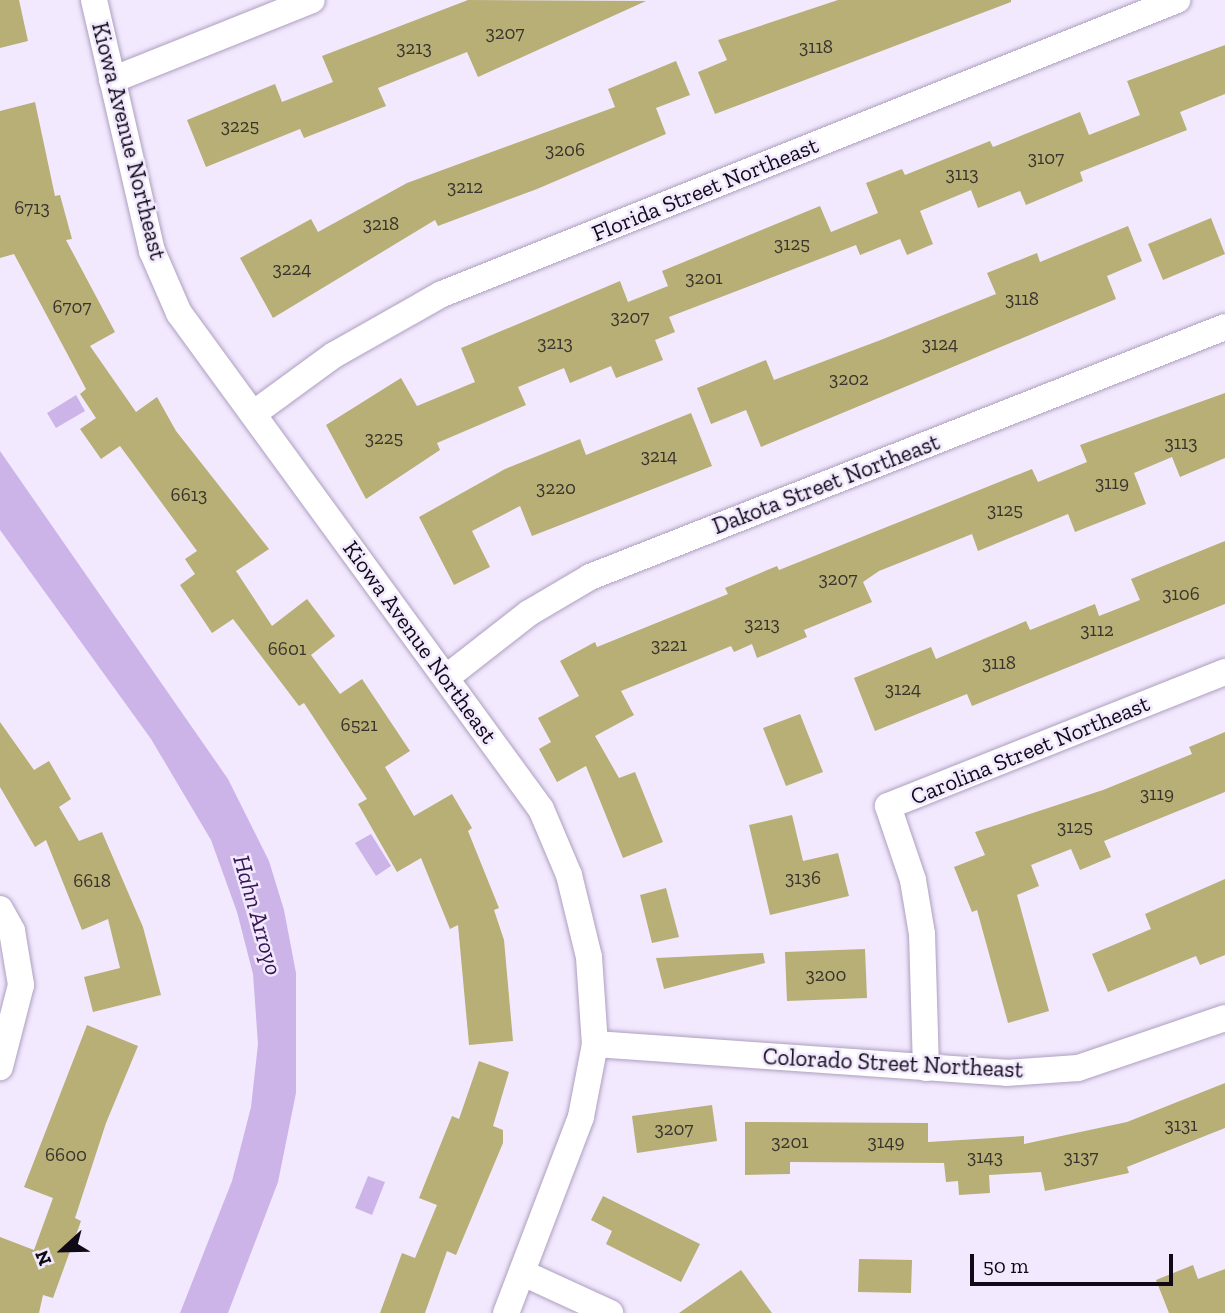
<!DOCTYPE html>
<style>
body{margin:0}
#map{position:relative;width:1225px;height:1313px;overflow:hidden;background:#f2e9fe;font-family:"Zilla Slab",serif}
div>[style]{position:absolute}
.water>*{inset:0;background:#ccb4e8}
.building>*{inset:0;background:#b7af75}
.roads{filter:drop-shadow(0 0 2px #ae9fc0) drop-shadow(0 0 2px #ae9fc0)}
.minor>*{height:26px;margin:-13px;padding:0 13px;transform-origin:13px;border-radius:13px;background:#fff}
span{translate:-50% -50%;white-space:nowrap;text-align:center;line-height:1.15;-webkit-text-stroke:5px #f2e9fe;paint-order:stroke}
.number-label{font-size:19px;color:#3a332e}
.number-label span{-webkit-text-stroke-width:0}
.street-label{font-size:23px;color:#100a16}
.water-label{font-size:24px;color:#371552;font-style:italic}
.north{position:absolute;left:28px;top:1215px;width:70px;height:70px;-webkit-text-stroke:5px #f2e9fe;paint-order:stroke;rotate:248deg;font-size:19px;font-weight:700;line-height:28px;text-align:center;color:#100a16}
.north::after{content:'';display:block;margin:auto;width:24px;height:32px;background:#100a16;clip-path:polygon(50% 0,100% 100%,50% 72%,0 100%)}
.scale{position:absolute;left:970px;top:1254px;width:203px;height:32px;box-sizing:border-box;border:4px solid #100a16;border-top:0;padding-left:9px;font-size:21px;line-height:24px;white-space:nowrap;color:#100a16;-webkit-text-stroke:5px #f2e9fe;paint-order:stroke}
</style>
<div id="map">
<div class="water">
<div style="clip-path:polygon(76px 395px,85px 411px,56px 428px,47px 413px)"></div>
<div style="clip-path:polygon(0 451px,228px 779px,269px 861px,284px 910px,296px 973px,296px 1093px,278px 1182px,228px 1313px,180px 1313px,232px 1181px,251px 1107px,258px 1044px,253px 974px,237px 912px,211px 840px,151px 739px,0 530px)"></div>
<div style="clip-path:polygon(371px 834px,391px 866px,376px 876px,355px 843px)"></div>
<div style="clip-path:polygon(368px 1176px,385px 1182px,372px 1215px,355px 1208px)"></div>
</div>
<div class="building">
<div style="clip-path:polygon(0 0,19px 0,28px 41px,0 48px)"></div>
<div style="clip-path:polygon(468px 0,646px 1px,478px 77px,467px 52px,378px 88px,386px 106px,304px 138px,300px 129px,206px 167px,187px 120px,275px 84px,282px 102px,333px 82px,322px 56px)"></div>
<div style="clip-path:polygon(838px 0,1011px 0,1011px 2px,715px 114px,698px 72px,727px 60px,718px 40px)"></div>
<div style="clip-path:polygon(1225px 45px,1225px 94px,1180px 112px,1187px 130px,1080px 172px,1083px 181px,1026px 205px,1020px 191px,978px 208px,971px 190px,920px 211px,933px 244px,907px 255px,900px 239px,860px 255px,856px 245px,669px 317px,675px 332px,655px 340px,663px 360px,616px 378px,611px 366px,570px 383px,564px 368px,518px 387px,526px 405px,437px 443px,440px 450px,366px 499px,326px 425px,401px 378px,417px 406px,475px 382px,461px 348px,620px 281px,628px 302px,668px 286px,662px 271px,820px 206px,831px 232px,878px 213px,866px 183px,902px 169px,905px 175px,990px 141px,993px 147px,1080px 112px,1089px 135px,1140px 115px,1127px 81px)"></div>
<div style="clip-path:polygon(676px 61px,690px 95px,656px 108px,666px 134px,537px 189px,438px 226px,435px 220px,273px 318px,240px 258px,311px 219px,318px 232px,407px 183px,615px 107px,608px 89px)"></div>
<div style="clip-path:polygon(35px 102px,55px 196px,60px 195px,72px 239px,66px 240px,115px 332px,90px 346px,136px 412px,157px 397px,176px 431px,269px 549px,236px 571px,272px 626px,307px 599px,335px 636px,311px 655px,340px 694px,362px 679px,410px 751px,385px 767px,414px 816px,452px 794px,472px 828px,468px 831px,499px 908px,494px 910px,504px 940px,513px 1041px,469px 1045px,458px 925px,450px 929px,421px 858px,397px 872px,358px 804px,367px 799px,304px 703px,299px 706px,233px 619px,212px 633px,180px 585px,195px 574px,185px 559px,197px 551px,120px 446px,101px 459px,80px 429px,96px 418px,80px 394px,86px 389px,14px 254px,0 258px,0 111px)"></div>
<div style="clip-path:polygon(1211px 218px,1225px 254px,1163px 280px,1148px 244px)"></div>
<div style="clip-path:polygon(1128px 226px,1142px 261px,1107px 276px,1116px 299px,761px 447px,746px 410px,711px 424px,697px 388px,766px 360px,774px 380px,878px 341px,996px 294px,987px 273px,1037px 253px,1040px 262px)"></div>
<div style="clip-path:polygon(1225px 393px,1225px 458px,1180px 477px,1172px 457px,1134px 473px,1146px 504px,1075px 532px,1068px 514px,978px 551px,972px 534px,879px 571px,863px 582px,872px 602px,804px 630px,807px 637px,757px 658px,752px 644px,734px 652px,731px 646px,621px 691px,634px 715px,595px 736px,619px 778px,635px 772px,663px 842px,623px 858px,586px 766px,557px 782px,539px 749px,551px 742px,538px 718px,579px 696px,560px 661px,595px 642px,597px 647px,728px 594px,725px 588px,777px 566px,779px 570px,1032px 469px,1038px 482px,1087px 462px,1080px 445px)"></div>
<div style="clip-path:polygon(691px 413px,712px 466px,532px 536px,520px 506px,472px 531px,490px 567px,454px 585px,419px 517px,505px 469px,580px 439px,586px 455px)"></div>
<div style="clip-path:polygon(1225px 541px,1225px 604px,972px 706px,967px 694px,875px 731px,854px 678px,931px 647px,936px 659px,1026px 621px,1030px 630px,1095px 604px,1099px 616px,1140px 600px,1131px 579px)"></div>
<div style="clip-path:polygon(800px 714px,823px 772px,786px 786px,763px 728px)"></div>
<div style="clip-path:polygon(0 722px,34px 770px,49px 761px,71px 799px,59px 807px,79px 841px,102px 832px,143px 927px,161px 995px,93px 1012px,84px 977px,120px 968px,108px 919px,82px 930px,46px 840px,35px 847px,0 787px)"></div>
<div style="clip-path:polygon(1225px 732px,1225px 792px,1104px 841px,1111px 857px,1080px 870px,1071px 849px,1031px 865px,1039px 886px,1017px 895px,1049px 1011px,1008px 1023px,977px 910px,972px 912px,954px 867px,985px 855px,975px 832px,1103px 790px,1192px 754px,1189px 747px)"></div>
<div style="clip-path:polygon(792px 815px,803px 861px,838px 853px,849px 896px,770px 915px,749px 825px)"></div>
<div style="clip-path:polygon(1225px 879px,1225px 955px,1200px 965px,1196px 956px,1108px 992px,1092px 954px,1151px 929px,1145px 914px)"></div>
<div style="clip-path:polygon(666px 888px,679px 937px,652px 943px,640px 895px)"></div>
<div style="clip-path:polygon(865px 949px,867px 998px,787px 1001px,785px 952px)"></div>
<div style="clip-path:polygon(763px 953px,765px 963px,664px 989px,656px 958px)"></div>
<div style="clip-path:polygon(87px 1025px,138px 1046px,106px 1123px,75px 1218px,81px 1221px,53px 1298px,43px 1295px,39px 1313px,0 1313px,0 1237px,34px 1250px,53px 1198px,24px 1187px)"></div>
<div style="clip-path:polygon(479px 1061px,509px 1072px,493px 1126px,503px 1130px,503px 1143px,456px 1255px,447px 1251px,425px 1313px,380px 1313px,402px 1253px,415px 1258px,437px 1205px,419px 1198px,452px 1116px,459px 1119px)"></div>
<div style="clip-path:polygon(1225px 1083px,1225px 1128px,1127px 1167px,1129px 1173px,1045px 1191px,1041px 1172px,989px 1175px,990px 1193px,959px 1195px,958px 1181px,946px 1182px,944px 1163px,790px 1162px,790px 1174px,745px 1175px,745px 1122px,928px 1123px,928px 1142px,1024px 1136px,1024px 1144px,1127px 1122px)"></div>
<div style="clip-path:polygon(712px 1105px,717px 1141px,637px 1153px,632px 1116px)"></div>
<div style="clip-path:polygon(603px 1196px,700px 1244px,681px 1282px,606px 1244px,612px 1231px,591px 1220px)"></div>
<div style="clip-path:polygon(859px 1259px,912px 1260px,911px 1293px,858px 1292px)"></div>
<div style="clip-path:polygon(1193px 1265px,1198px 1279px,1225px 1269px,1225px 1313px,1169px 1313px,1156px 1280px)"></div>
<div style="clip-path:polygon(741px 1270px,772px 1313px,679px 1313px)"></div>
</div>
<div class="roads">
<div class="minor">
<div style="left:94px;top:0;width:258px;rotate:77deg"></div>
<div style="left:152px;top:251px;width:68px;rotate:66.5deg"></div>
<div style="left:179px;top:313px;width:614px;rotate:53.88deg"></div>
<div style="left:541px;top:809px;width:72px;rotate:67deg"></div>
<div style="left:569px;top:875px;width:84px;rotate:76.3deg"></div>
<div style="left:589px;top:957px;width:87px;rotate:86.1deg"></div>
<div style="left:595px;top:1044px;width:74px;rotate:100.9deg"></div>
<div style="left:581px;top:1117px;width:210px;rotate:110.9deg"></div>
<div style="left:112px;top:80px;width:215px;rotate:-21.8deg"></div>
<div style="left:253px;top:414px;width:100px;rotate:-36.1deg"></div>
<div style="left:334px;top:355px;width:124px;rotate:-29.5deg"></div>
<div style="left:442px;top:294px;width:792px;rotate:-21.8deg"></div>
<div style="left:447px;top:677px;width:104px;rotate:-38deg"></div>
<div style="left:529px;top:613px;width:71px;rotate:-30.5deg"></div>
<div style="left:590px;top:577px;width:682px;rotate:-21.49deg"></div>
<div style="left:0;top:909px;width:25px;rotate:61deg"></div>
<div style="left:12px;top:931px;width:55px;rotate:80.5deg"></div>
<div style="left:21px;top:985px;width:85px;rotate:104.4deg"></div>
<div style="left:595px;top:1044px;width:412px;rotate:4deg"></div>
<div style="left:1006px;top:1073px;width:72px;rotate:-4deg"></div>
<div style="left:1078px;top:1068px;width:155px;rotate:-18.8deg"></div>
<div style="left:926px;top:1068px;width:134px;rotate:-91.7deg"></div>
<div style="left:922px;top:934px;width:55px;rotate:-99.5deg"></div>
<div style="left:913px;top:880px;width:78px;rotate:-108.7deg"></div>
<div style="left:888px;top:806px;width:363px;rotate:-21.7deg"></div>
<div style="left:523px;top:1273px;width:96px;rotate:24.7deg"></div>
</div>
</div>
<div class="number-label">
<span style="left:505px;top:33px">3207</span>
<span style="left:816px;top:47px">3118</span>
<span style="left:414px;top:48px">3213</span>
<span style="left:240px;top:126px">3225</span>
<span style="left:565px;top:150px">3206</span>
<span style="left:1046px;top:158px">3107</span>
<span style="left:962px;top:174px">3113</span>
<span style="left:465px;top:187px">3212</span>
<span style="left:32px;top:208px">6713</span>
<span style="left:381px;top:224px">3218</span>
<span style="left:792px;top:244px">3125</span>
<span style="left:292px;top:269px">3224</span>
<span style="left:704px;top:278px">3201</span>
<span style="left:1022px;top:299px">3118</span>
<span style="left:72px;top:307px">6707</span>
<span style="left:630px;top:317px">3207</span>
<span style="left:555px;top:343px">3213</span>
<span style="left:940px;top:344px">3124</span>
<span style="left:849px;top:379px">3202</span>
<span style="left:384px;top:438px">3225</span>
<span style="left:1181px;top:443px">3113</span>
<span style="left:659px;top:456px">3214</span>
<span style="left:1112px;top:483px">3119</span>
<span style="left:556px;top:488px">3220</span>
<span style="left:189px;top:495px">6613</span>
<span style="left:1005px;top:510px">3125</span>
<span style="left:838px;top:579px">3207</span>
<span style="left:1181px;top:594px">3106</span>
<span style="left:762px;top:624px">3213</span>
<span style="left:1097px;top:630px">3112</span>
<span style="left:669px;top:645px">3221</span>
<span style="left:287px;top:649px">6601</span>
<span style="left:999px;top:663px">3118</span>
<span style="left:903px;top:689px">3124</span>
<span style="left:359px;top:725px">6521</span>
<span style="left:1157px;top:794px">3119</span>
<span style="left:1075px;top:827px">3125</span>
<span style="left:803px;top:878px">3136</span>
<span style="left:92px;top:881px">6618</span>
<span style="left:826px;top:975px">3200</span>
<span style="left:1181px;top:1125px">3131</span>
<span style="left:674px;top:1129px">3207</span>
<span style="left:790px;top:1142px">3201</span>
<span style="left:886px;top:1142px">3149</span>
<span style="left:66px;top:1155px">6600</span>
<span style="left:985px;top:1157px">3143</span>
<span style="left:1081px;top:1157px">3137</span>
</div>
<div class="street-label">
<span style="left:129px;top:141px;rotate:76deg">Kiowa Avenue Northeast</span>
<span style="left:705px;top:189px;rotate:-22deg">Florida Street Northeast</span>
<span style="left:826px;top:484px;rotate:-21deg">Dakota Street Northeast</span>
<span style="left:420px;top:642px;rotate:54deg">Kiowa Avenue Northeast</span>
<span style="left:1030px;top:750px;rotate:-22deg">Carolina Street Northeast</span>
<span style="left:893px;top:1063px;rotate:3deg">Colorado Street Northeast</span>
</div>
<div class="water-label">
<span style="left:258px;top:915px;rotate:74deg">Hahn Arroyo</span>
</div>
<div class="north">N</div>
<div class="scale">50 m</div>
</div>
